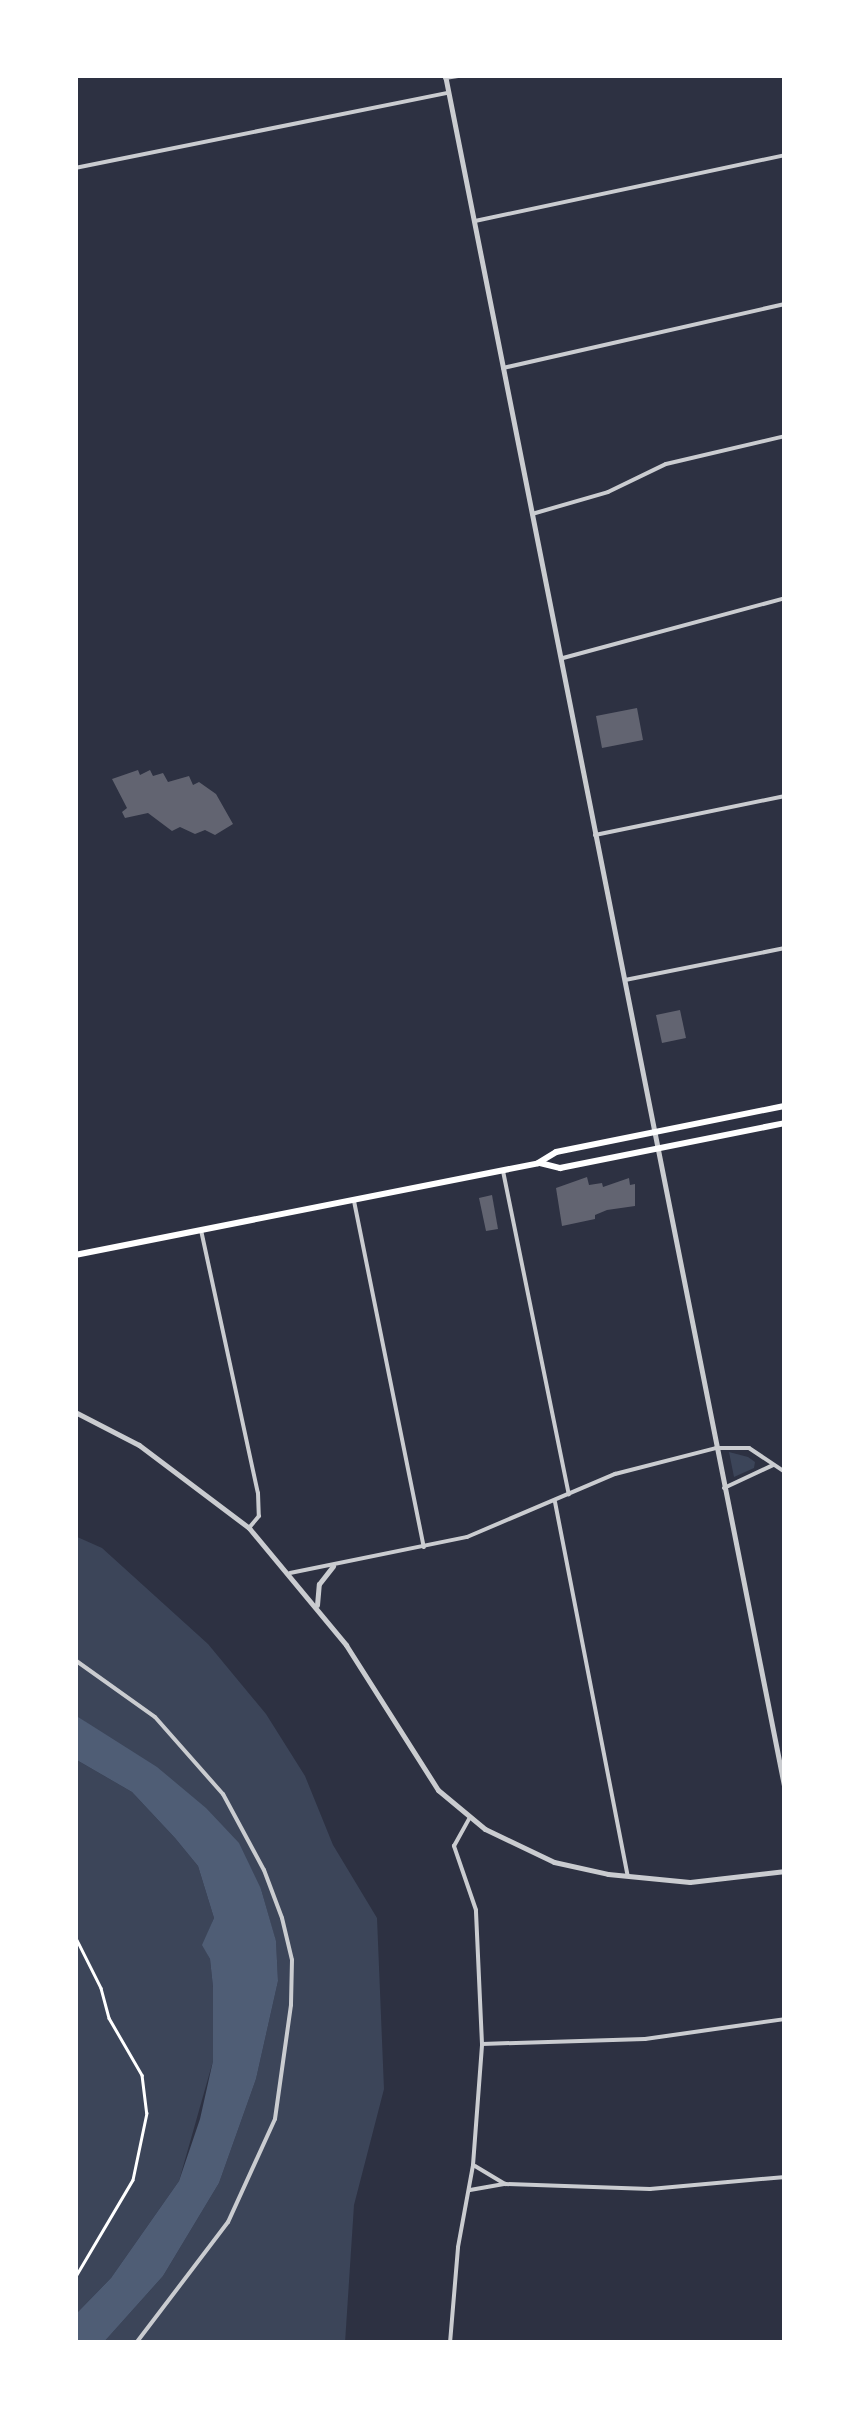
<!DOCTYPE html>
<style>
body{margin:0}
#map{position:relative;width:860px;height:2418px;overflow:hidden;background:#2d3142;font-family:Poppins,sans-serif}
div>[style]{position:absolute}
.green>*{inset:0;background:#3c4559}
.water>*{inset:0;background:#4f5d75}
.building>*{inset:0;background:#626471}
.path>*{height:2.5px;margin:-1.25px;padding:0 1.25px;transform-origin:1.25px;border-radius:1.25px;background:#fff}
.minor>*{height:4px;margin:-2px;padding:0 2px;transform-origin:2px;border-radius:2px;background:#caccd0}
.tertiary>*{height:5px;margin:-2.5px;padding:0 2.5px;transform-origin:2.5px;border-radius:2.5px;background:#caccd0}
.primary>*{height:6px;margin:-3px;padding:0 3px;transform-origin:3px;border-radius:3px;background:#fff}
span{translate:-50% -50%;white-space:nowrap;text-align:center;line-height:1.15;-webkit-text-stroke:10px #fff;paint-order:stroke}
.frame{position:absolute;inset:0;border:78px solid #fff;pointer-events:none}
</style>
<div id="map">
<div class="green">
<div style="clip-path:polygon(729px 1452px,748px 1457px,755px 1462px,754px 1468px,734px 1477px)"></div>
<div style="clip-path:polygon(75px 1536px,102px 1548px,208px 1644px,266px 1714px,305px 1776px,333px 1845px,377px 1918px,384px 2089px,354px 2205px,345px 2343px,103px 2343px,163px 2276px,219px 2183px,256px 2079px,278px 1981px,276px 1942px,261px 1889px,175px 1783px,75px 1715px)"></div>
<div style="clip-path:polygon(75px 1759px,132px 1792px,175px 1838px,198px 1866px,214px 1918px,203px 1945px,210px 1959px,213px 1987px,213px 2061px,179px 2181px,111px 2278px,75px 2315px)"></div>
</div>
<div class="water">
<div style="clip-path:polygon(75px 1715px,157px 1767px,206px 1808px,239px 1843px,261px 1889px,276px 1941px,278px 1981px,256px 2079px,219px 2183px,163px 2276px,103px 2343px,75px 2343px,75px 2315px,111px 2278px,179px 2181px,200px 2119px,213px 2061px,213px 1987px,210px 1959px,202px 1945px,214px 1918px,198px 1866px,175px 1838px,132px 1792px,75px 1759px)"></div>
</div>
<div class="building">
<div style="clip-path:polygon(637px 708px,643px 740px,602px 748px,596px 716px)"></div>
<div style="clip-path:polygon(138px 770px,140px 775px,150px 770px,153px 776px,163px 773px,168px 782px,189px 776px,193px 785px,199px 782px,216px 794px,233px 824px,215px 835px,205px 830px,195px 834px,180px 827px,172px 831px,148px 813px,125px 818px,122px 812px,127px 808px,112px 779px)"></div>
<div style="clip-path:polygon(680px 1010px,686px 1038px,662px 1043px,656px 1015px)"></div>
<div style="clip-path:polygon(587px 1177px,589px 1185px,602px 1183px,603px 1187px,629px 1178px,630px 1185px,635px 1184px,635px 1206px,607px 1210px,595px 1215px,595px 1219px,562px 1226px,556px 1188px)"></div>
<div style="clip-path:polygon(492px 1195px,498px 1229px,486px 1231px,479px 1198px)"></div>
</div>
<div class="path">
<div style="left:75px;top:1936px;width:58px;rotate:63.4deg"></div>
<div style="left:101px;top:1988px;width:31px;rotate:75deg"></div>
<div style="left:109px;top:2018px;width:66px;rotate:59.9deg"></div>
<div style="left:142px;top:2075px;width:38px;rotate:83deg"></div>
<div style="left:147px;top:2113px;width:68px;rotate:101.8deg"></div>
<div style="left:133px;top:2180px;width:114px;rotate:120.6deg"></div>
</div>
<div class="minor">
<div style="left:445px;top:78px;width:18px;rotate:-9deg"></div>
<div style="left:75px;top:168px;width:380px;rotate:-11.4deg"></div>
<div style="left:475px;top:221px;width:317px;rotate:-12deg"></div>
<div style="left:503px;top:368px;width:289px;rotate:-12.8deg"></div>
<div style="left:532px;top:514px;width:79px;rotate:-16.1deg"></div>
<div style="left:608px;top:492px;width:64px;rotate:-25.8deg"></div>
<div style="left:666px;top:464px;width:122px;rotate:-13.2deg"></div>
<div style="left:563px;top:658px;width:230px;rotate:-15.1deg"></div>
<div style="left:595px;top:835px;width:194px;rotate:-11.6deg"></div>
<div style="left:625px;top:980px;width:163px;rotate:-11.3deg"></div>
<div style="left:503px;top:1171px;width:330px;rotate:78.5deg"></div>
<div style="left:354px;top:1201px;width:353px;rotate:78.6deg"></div>
<div style="left:201px;top:1230px;width:269px;rotate:77.8deg"></div>
<div style="left:258px;top:1493px;width:23px;rotate:88deg"></div>
<div style="left:259px;top:1516px;width:16px;rotate:130deg"></div>
<div style="left:724px;top:1488px;width:54px;rotate:-25.1deg"></div>
<div style="left:555px;top:1502px;width:381px;rotate:79deg"></div>
<div style="left:290px;top:1573px;width:181px;rotate:-11.5deg"></div>
<div style="left:467px;top:1537px;width:161px;rotate:-23.1deg"></div>
<div style="left:615px;top:1474px;width:104px;rotate:-14.4deg"></div>
<div style="left:716px;top:1448px;width:33px"></div>
<div style="left:749px;top:1448px;width:43px;rotate:33.7deg"></div>
<div style="left:75px;top:1660px;width:98px;rotate:35.5deg"></div>
<div style="left:155px;top:1717px;width:103px;rotate:48.6deg"></div>
<div style="left:223px;top:1794px;width:86px;rotate:61.7deg"></div>
<div style="left:264px;top:1870px;width:51px;rotate:69.4deg"></div>
<div style="left:282px;top:1918px;width:43px;rotate:76.6deg"></div>
<div style="left:292px;top:1960px;width:45px;rotate:91.3deg"></div>
<div style="left:291px;top:2005px;width:115px;rotate:98deg"></div>
<div style="left:275px;top:2119px;width:113px;rotate:114.5deg"></div>
<div style="left:228px;top:2222px;width:152px;rotate:127.2deg"></div>
<div style="left:482px;top:2044px;width:163px;rotate:-1.8deg"></div>
<div style="left:645px;top:2039px;width:141px;rotate:-8.1deg"></div>
<div style="left:475px;top:2166px;width:35px;rotate:31deg"></div>
<div style="left:470px;top:2190px;width:36px;rotate:-10deg"></div>
<div style="left:505px;top:2184px;width:145px;rotate:2deg"></div>
<div style="left:650px;top:2189px;width:136px;rotate:-5.1deg"></div>
<div style="left:450px;top:2343px;width:96px;rotate:-85.2deg"></div>
<div style="left:458px;top:2247px;width:83px;rotate:-79.6deg"></div>
<div style="left:473px;top:2165px;width:121px;rotate:-85.7deg"></div>
<div style="left:482px;top:2044px;width:134px;rotate:-92.6deg"></div>
<div style="left:476px;top:1910px;width:68px;rotate:-109deg"></div>
<div style="left:454px;top:1846px;width:31px;rotate:-61deg"></div>
<div style="left:782px;top:2343px;width:3px;rotate:-18deg"></div>
</div>
<div class="tertiary">
<div style="left:445px;top:75px;width:1749px;rotate:78.79deg"></div>
<div style="left:75px;top:1412px;width:72px;rotate:27.3deg"></div>
<div style="left:139px;top:1445px;width:138px;rotate:37deg"></div>
<div style="left:249px;top:1528px;width:152px;rotate:50.3deg"></div>
<div style="left:346px;top:1645px;width:172px;rotate:57.6deg"></div>
<div style="left:438px;top:1790px;width:61px;rotate:39.7deg"></div>
<div style="left:485px;top:1829px;width:76px;rotate:25.6deg"></div>
<div style="left:554px;top:1862px;width:55px;rotate:12.5deg"></div>
<div style="left:608px;top:1874px;width:82px;rotate:5.6deg"></div>
<div style="left:690px;top:1882px;width:96px;rotate:-6.6deg"></div>
<div style="left:317px;top:1605px;width:21px;rotate:-85deg"></div>
<div style="left:319px;top:1584px;width:23px;rotate:-52deg"></div>
</div>
<div class="primary">
<div style="left:540px;top:1163px;width:21px;rotate:14deg"></div>
<div style="left:560px;top:1168px;width:229px;rotate:-11.3deg"></div>
<div style="left:75px;top:1255px;width:472px;rotate:-11.2deg"></div>
<div style="left:538px;top:1163px;width:21px;rotate:-31deg"></div>
<div style="left:556px;top:1152px;width:234px;rotate:-11.4deg"></div>
</div>
<div class="frame"></div>
</div>
